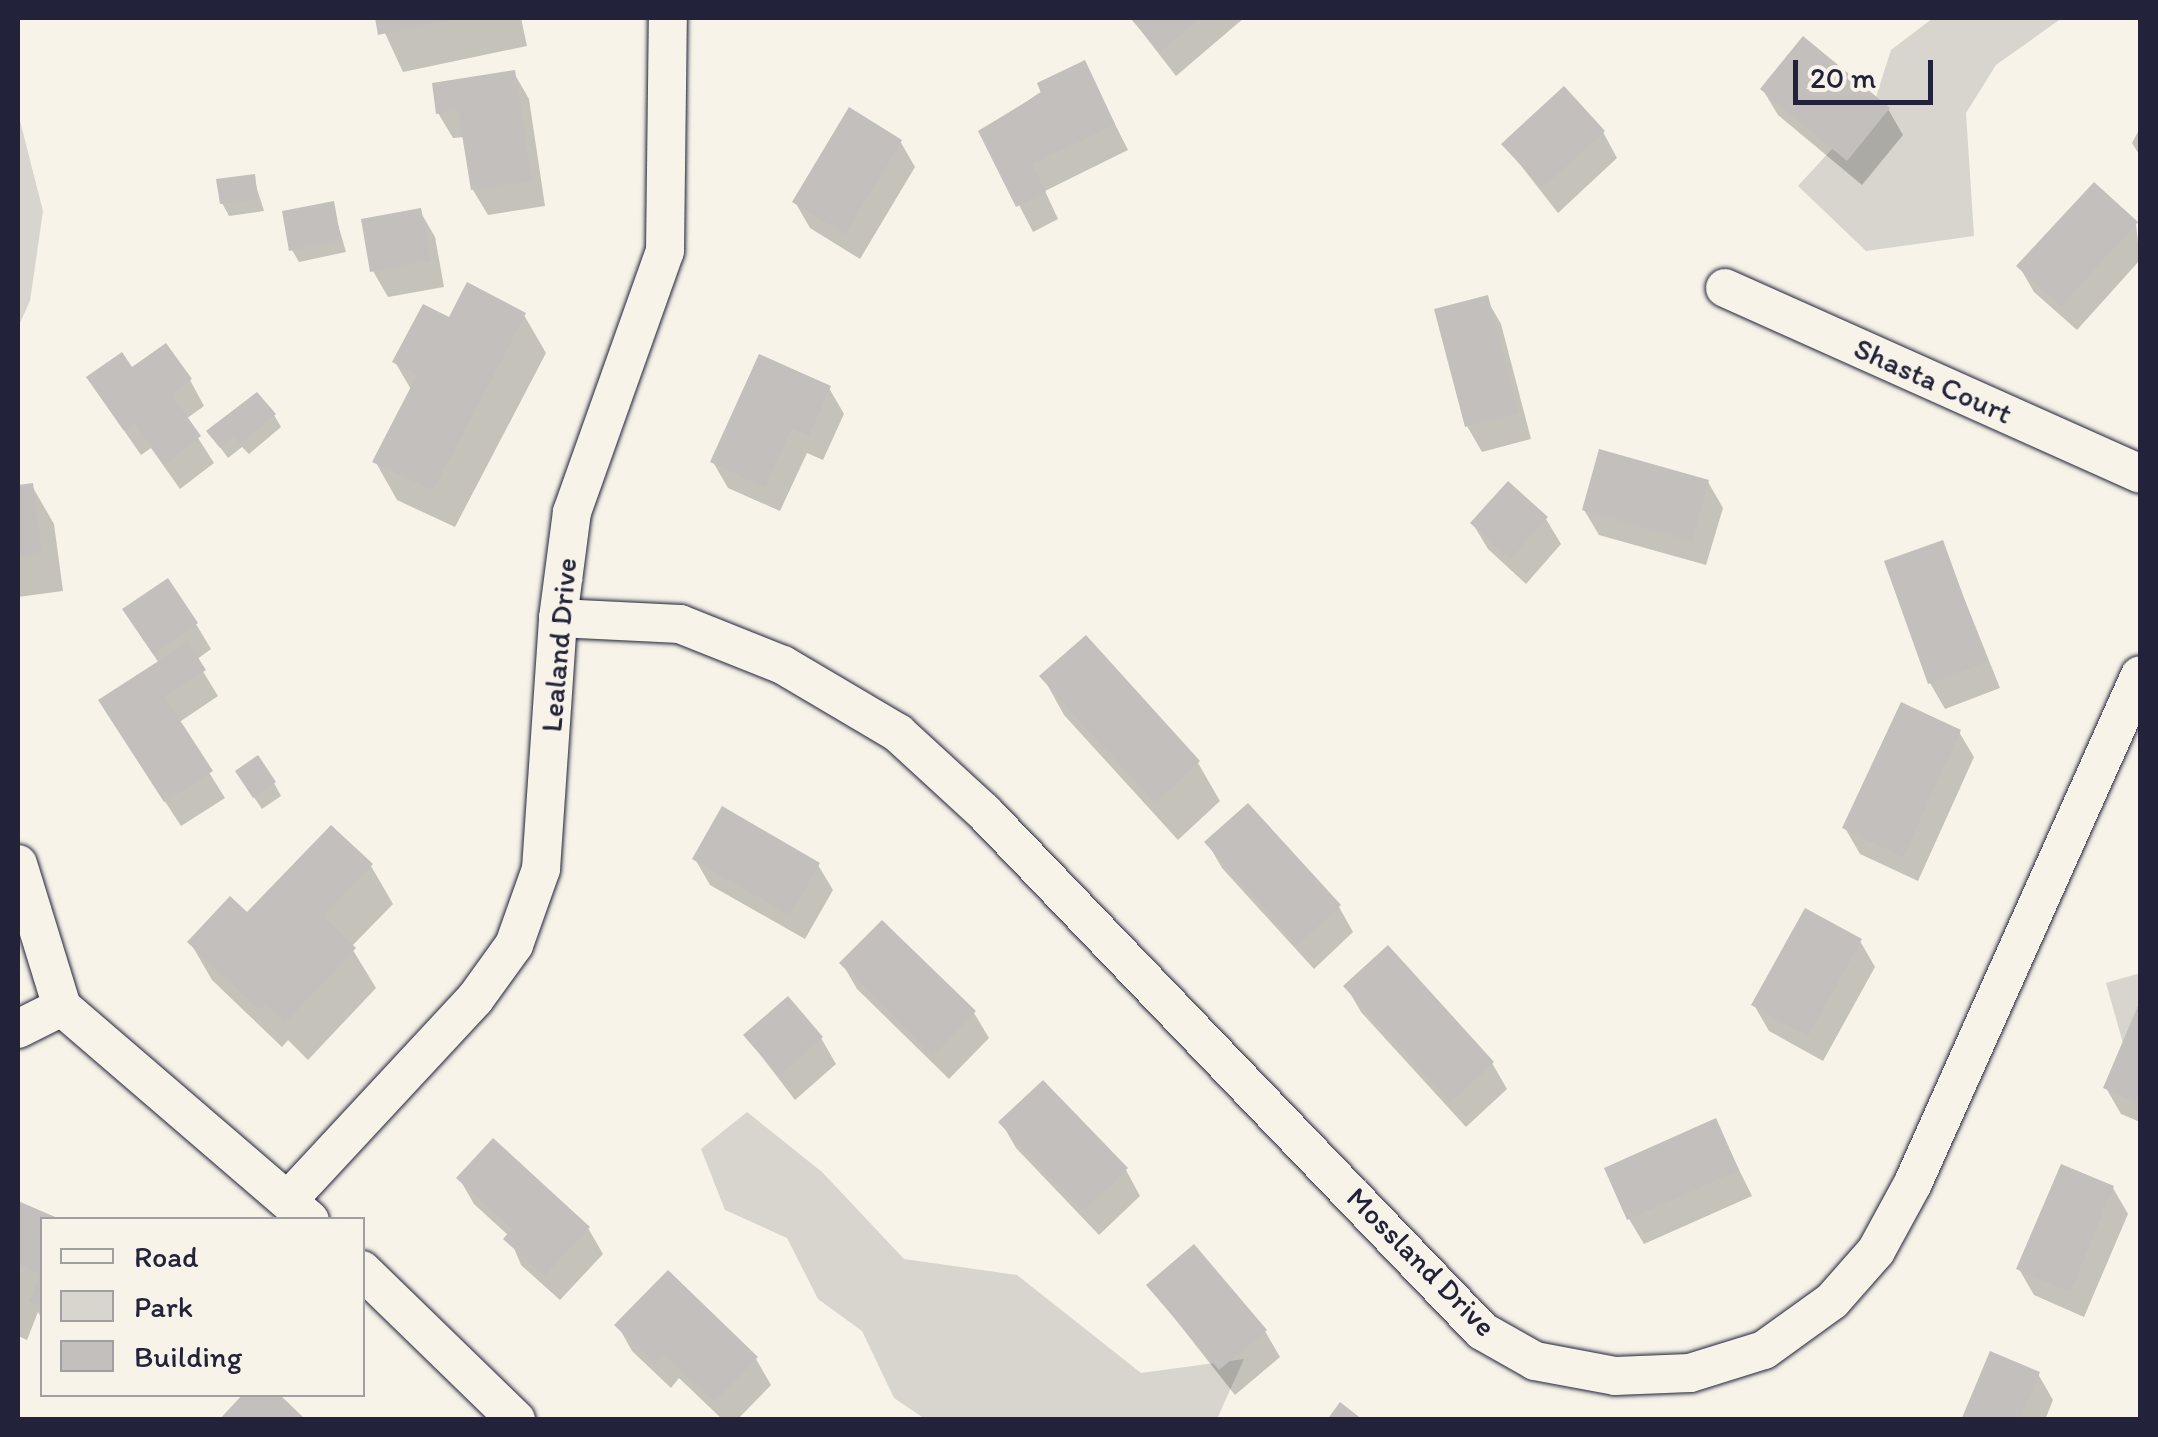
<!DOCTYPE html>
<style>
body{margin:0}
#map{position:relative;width:2158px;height:1437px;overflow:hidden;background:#f7f3e8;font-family:Itim,sans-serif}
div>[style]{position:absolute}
.green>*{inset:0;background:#d8d5cf}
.shadow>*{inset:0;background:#0003}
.building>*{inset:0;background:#c2bfbd}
.roads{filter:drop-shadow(0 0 2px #22223b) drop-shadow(0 0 2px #22223b)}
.street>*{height:38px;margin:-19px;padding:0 19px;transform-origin:19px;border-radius:19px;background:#f7f3e8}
span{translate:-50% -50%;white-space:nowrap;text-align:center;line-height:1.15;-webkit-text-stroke:9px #f7f3e8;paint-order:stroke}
.street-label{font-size:30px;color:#22223b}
.frame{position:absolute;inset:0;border:20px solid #22223b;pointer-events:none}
.legend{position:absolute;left:40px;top:1217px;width:325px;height:180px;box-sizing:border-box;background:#f7f3e8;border:2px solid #a29fa3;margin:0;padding:12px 18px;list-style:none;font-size:30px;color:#22223b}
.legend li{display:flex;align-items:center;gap:20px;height:50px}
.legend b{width:50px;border:2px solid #a29fa3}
.scale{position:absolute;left:1793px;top:60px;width:140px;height:45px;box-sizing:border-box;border:5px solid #22223b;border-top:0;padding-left:12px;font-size:30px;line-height:35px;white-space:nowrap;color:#22223b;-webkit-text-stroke:8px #f7f3e8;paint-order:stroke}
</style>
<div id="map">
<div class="green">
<div style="clip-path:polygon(1933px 18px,2062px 18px,1996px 65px,1966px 113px,1974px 236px,1866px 251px,1798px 186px,1874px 103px,1891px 50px)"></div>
<div style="clip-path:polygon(18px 113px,43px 211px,30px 301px,18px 327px)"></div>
<div style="clip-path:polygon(2140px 973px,2140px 1060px,2124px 1047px,2106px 983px)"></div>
<div style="clip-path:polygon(747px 1112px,822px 1172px,904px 1259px,1017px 1275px,1141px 1373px,1244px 1359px,1217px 1419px,925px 1419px,894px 1398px,862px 1331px,818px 1299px,787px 1238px,725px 1210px,701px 1149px)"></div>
</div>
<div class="shadow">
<div style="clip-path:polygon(378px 18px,521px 18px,527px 46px,403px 72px)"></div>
<div style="clip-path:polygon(1131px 18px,1244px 18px,1176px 76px)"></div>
<div style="clip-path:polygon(1084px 63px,1128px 150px,1045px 191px,1058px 219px,1033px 232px,981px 132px)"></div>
<div style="clip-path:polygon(514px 73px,529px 99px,545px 206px,488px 215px,473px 190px,465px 137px,453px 138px,438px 113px)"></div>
<div style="clip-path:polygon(1763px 90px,1888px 109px,1903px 135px,1862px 185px,1778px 115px)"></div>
<div style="clip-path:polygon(2140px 128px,2140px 156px,2132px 143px)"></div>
<div style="clip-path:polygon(1603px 132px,1617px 158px,1558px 213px,1504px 144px)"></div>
<div style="clip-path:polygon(900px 141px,915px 167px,860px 259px,810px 228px,795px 202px)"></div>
<div style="clip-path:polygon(253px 176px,264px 211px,229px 216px,222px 203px)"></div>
<div style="clip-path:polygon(332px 204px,346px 252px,299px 262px,292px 250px)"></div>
<div style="clip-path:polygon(420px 211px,435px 237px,444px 287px,388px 297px,373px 271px)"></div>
<div style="clip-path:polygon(2136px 224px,2140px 260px,2077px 330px,2034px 292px,2019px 266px)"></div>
<div style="clip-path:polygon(1486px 298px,1501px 324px,1531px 439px,1482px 452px,1467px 426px)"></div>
<div style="clip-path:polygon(524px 315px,546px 353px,455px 527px,397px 500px,375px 461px,412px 391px,395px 362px,450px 321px)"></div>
<div style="clip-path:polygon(132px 371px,190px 380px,204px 406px,186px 419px,214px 463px,180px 489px,151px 448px,141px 455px,105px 403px)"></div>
<div style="clip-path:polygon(829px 388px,844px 414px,823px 460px,807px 453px,780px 511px,728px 488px,713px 462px)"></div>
<div style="clip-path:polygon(274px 415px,281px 427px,249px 454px,242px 447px,228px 458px,209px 432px)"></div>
<div style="clip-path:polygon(1708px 482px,1723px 508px,1706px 565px,1599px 535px,1584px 510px)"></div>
<div style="clip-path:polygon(32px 486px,54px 524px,63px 591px,18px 597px,18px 488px)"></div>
<div style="clip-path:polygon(1546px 519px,1561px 544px,1526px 584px,1488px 549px,1473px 524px)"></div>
<div style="clip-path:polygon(1942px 543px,2000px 688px,1945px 709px,1930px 683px)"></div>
<div style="clip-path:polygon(196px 624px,211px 649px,196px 660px,218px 696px,178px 723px,225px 798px,181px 826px,116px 726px,159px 663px,140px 635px)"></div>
<div style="clip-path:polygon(1085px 638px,1198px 763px,1220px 801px,1178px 840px,1064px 715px,1043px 677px)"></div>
<div style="clip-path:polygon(1959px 732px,1974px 757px,1918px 881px,1860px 854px,1845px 828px)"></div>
<div style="clip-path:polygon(274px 783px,281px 796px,262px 809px,245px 784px)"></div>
<div style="clip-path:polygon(1207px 842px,1339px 907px,1353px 932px,1314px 969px,1222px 868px)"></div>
<div style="clip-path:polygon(695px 859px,818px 865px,833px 890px,805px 939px,710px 885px)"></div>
<div style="clip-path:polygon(371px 866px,393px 904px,351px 947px,376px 988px,308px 1060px,288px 1040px,282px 1047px,212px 980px,190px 942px)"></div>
<div style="clip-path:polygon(1860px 941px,1875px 967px,1823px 1061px,1769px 1031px,1754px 1005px)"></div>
<div style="clip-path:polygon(842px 963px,974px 1013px,989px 1038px,949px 1079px,857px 989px)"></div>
<div style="clip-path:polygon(1346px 986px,1492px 1063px,1507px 1089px,1466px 1127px,1361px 1012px)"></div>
<div style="clip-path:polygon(2140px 1007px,2140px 1122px,2121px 1114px,2106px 1088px)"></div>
<div style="clip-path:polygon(746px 1036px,821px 1038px,836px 1064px,795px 1100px)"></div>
<div style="clip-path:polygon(1715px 1121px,1752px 1196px,1644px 1244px,1629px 1219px)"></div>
<div style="clip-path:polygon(1001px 1122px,1126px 1170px,1140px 1196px,1099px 1235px,1016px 1148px)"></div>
<div style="clip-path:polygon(459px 1178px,588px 1228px,603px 1254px,560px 1300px,521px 1265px,509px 1236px,474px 1204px)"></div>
<div style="clip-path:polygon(2113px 1188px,2128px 1214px,2084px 1317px,2034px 1295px,2019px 1269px)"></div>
<div style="clip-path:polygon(18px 1204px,54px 1220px,42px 1220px,42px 1319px,38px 1312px,27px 1340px,18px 1336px)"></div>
<div style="clip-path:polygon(668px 1274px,756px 1359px,771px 1385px,737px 1420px,723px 1420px,679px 1378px,671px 1388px,632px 1351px,618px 1326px)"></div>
<div style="clip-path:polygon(1149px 1286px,1265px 1331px,1280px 1357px,1235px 1395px)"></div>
<div style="clip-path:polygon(2038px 1374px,2053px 1400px,2045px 1420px,1964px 1420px)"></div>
</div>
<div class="building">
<div style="clip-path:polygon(375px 18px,452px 18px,453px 19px,378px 35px)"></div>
<div style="clip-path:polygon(1130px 18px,1200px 18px,1160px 52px)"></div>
<div style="clip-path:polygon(1803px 36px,1890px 108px,1847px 161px,1760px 89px)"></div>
<div style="clip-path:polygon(1085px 60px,1115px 124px,1032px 164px,1046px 192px,1016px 207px,978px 131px,1041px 93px,1037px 83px)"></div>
<div style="clip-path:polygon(515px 70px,532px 181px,471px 190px,458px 110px,436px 114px,432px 83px)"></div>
<div style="clip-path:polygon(1564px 86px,1605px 131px,1542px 188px,1501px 144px)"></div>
<div style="clip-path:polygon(849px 107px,902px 140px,845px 234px,792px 202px)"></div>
<div style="clip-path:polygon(255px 174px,258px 199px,220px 204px,216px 179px)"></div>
<div style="clip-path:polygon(2094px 182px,2138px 222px,2061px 306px,2016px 266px)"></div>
<div style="clip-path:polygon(334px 201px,341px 240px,289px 251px,282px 211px)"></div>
<div style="clip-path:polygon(421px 208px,431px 261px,370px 272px,361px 219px)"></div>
<div style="clip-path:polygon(467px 282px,526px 313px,433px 490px,372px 462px,417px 375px,392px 362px,423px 304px,449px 317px)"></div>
<div style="clip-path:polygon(1488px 295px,1518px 413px,1465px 427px,1434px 309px)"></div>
<div style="clip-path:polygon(166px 343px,192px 379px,171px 394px,201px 436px,164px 465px,135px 423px,124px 431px,86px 377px,122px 352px,132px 367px)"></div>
<div style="clip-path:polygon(759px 354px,831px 386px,809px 436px,792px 428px,765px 487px,710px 462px)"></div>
<div style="clip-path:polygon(257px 392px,276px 414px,240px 444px,234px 436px,220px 448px,206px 431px)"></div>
<div style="clip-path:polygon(1599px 449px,1709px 480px,1692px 541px,1582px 510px)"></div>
<div style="clip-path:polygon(1508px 481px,1548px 517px,1510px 559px,1470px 523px)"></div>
<div style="clip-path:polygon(33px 483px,42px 553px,18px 557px,18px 485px)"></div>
<div style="clip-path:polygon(1943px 540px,1987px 662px,1928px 684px,1884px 561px)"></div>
<div style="clip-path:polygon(168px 578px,198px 623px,153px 654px,122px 609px)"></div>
<div style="clip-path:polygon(1086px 635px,1200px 761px,1155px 803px,1039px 676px)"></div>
<div style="clip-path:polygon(188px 642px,206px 670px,165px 697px,213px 771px,164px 802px,98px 700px)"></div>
<div style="clip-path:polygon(1901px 702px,1961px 730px,1903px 857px,1842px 828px)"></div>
<div style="clip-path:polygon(258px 755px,276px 782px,253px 798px,235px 771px)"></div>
<div style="clip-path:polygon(1248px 803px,1341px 905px,1298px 945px,1204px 842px)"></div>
<div style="clip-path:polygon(722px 806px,820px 863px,790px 915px,692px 859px)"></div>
<div style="clip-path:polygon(331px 825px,373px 864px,323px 916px,356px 948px,285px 1023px,265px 1004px,259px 1010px,187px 942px,230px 896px,247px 912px)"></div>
<div style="clip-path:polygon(1805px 908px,1862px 939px,1808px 1036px,1751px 1005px)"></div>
<div style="clip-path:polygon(882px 920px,976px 1011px,933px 1055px,839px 963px)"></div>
<div style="clip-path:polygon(1388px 945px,1494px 1062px,1450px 1103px,1343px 986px)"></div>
<div style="clip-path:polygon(788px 996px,823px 1037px,779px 1076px,743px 1035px)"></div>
<div style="clip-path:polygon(2140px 1001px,2140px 1104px,2103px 1088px)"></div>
<div style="clip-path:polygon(1043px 1080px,1128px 1168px,1083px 1211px,998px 1122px)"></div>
<div style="clip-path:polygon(1716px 1118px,1739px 1170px,1627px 1220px,1604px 1168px)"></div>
<div style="clip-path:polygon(493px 1138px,590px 1227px,544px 1276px,503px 1239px,512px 1229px,456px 1178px)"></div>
<div style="clip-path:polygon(2061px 1164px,2114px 1186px,2070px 1292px,2016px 1269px)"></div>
<div style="clip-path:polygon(18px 1201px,60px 1219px,42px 1220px,42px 1306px,29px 1301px,41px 1274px,21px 1265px,18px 1273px)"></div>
<div style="clip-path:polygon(1194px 1244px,1267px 1330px,1219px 1370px,1146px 1285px)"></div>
<div style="clip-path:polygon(668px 1270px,758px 1357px,714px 1402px,663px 1354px,655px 1364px,614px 1325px)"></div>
<div style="clip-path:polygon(1990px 1351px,2040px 1372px,2020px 1420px,1961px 1420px)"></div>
<div style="clip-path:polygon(243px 1394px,279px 1394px,306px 1420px,219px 1420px)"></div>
<div style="clip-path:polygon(1340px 1402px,1363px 1420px,1327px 1420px)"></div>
</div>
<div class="roads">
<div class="street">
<div style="left:1725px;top:288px;width:455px;rotate:24.1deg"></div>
<div style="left:558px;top:618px;width:122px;rotate:2.8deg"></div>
<div style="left:680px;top:624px;width:111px;rotate:21.7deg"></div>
<div style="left:783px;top:665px;width:134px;rotate:30.6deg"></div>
<div style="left:898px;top:733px;width:117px;rotate:42.6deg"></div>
<div style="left:984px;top:812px;width:719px;rotate:46.18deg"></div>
<div style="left:1482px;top:1331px;width:61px;rotate:29.5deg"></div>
<div style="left:1535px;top:1361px;width:81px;rotate:10.6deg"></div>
<div style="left:1615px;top:1376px;width:75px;rotate:-2.3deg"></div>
<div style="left:1690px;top:1373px;width:77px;rotate:-17.3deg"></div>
<div style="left:1764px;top:1350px;width:84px;rotate:-35.8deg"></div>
<div style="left:1832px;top:1301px;width:67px;rotate:-48.7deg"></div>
<div style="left:1876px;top:1251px;width:77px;rotate:-61.4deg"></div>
<div style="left:1913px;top:1183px;width:556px;rotate:-65.92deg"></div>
<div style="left:18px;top:864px;width:150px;rotate:72.9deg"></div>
<div style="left:62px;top:1007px;width:327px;rotate:40.7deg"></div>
<div style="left:18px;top:1029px;width:49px;rotate:-26.6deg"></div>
<div style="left:289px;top:1199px;width:273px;rotate:-47.1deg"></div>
<div style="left:475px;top:999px;width:67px;rotate:-54.2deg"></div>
<div style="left:514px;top:945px;width:81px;rotate:-70.4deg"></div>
<div style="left:541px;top:869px;width:252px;rotate:-86.1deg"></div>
<div style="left:558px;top:618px;width:107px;rotate:-82.5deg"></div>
<div style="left:572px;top:512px;width:277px;rotate:-70.4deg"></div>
<div style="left:665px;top:251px;width:233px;rotate:-89.3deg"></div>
<div style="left:362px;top:1270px;width:215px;rotate:44.2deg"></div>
</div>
</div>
<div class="street-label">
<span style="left:1933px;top:381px;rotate:24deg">Shasta Court</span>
<span style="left:559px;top:645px;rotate:-85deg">Lealand Drive</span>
<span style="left:1421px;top:1262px;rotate:45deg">Mossland Drive</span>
</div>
<div class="frame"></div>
<ul class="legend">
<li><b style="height:12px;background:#f7f3e8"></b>Road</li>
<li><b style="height:28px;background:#d8d5cf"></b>Park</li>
<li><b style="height:28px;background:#c2bfbd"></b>Building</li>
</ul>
<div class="scale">20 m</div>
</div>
